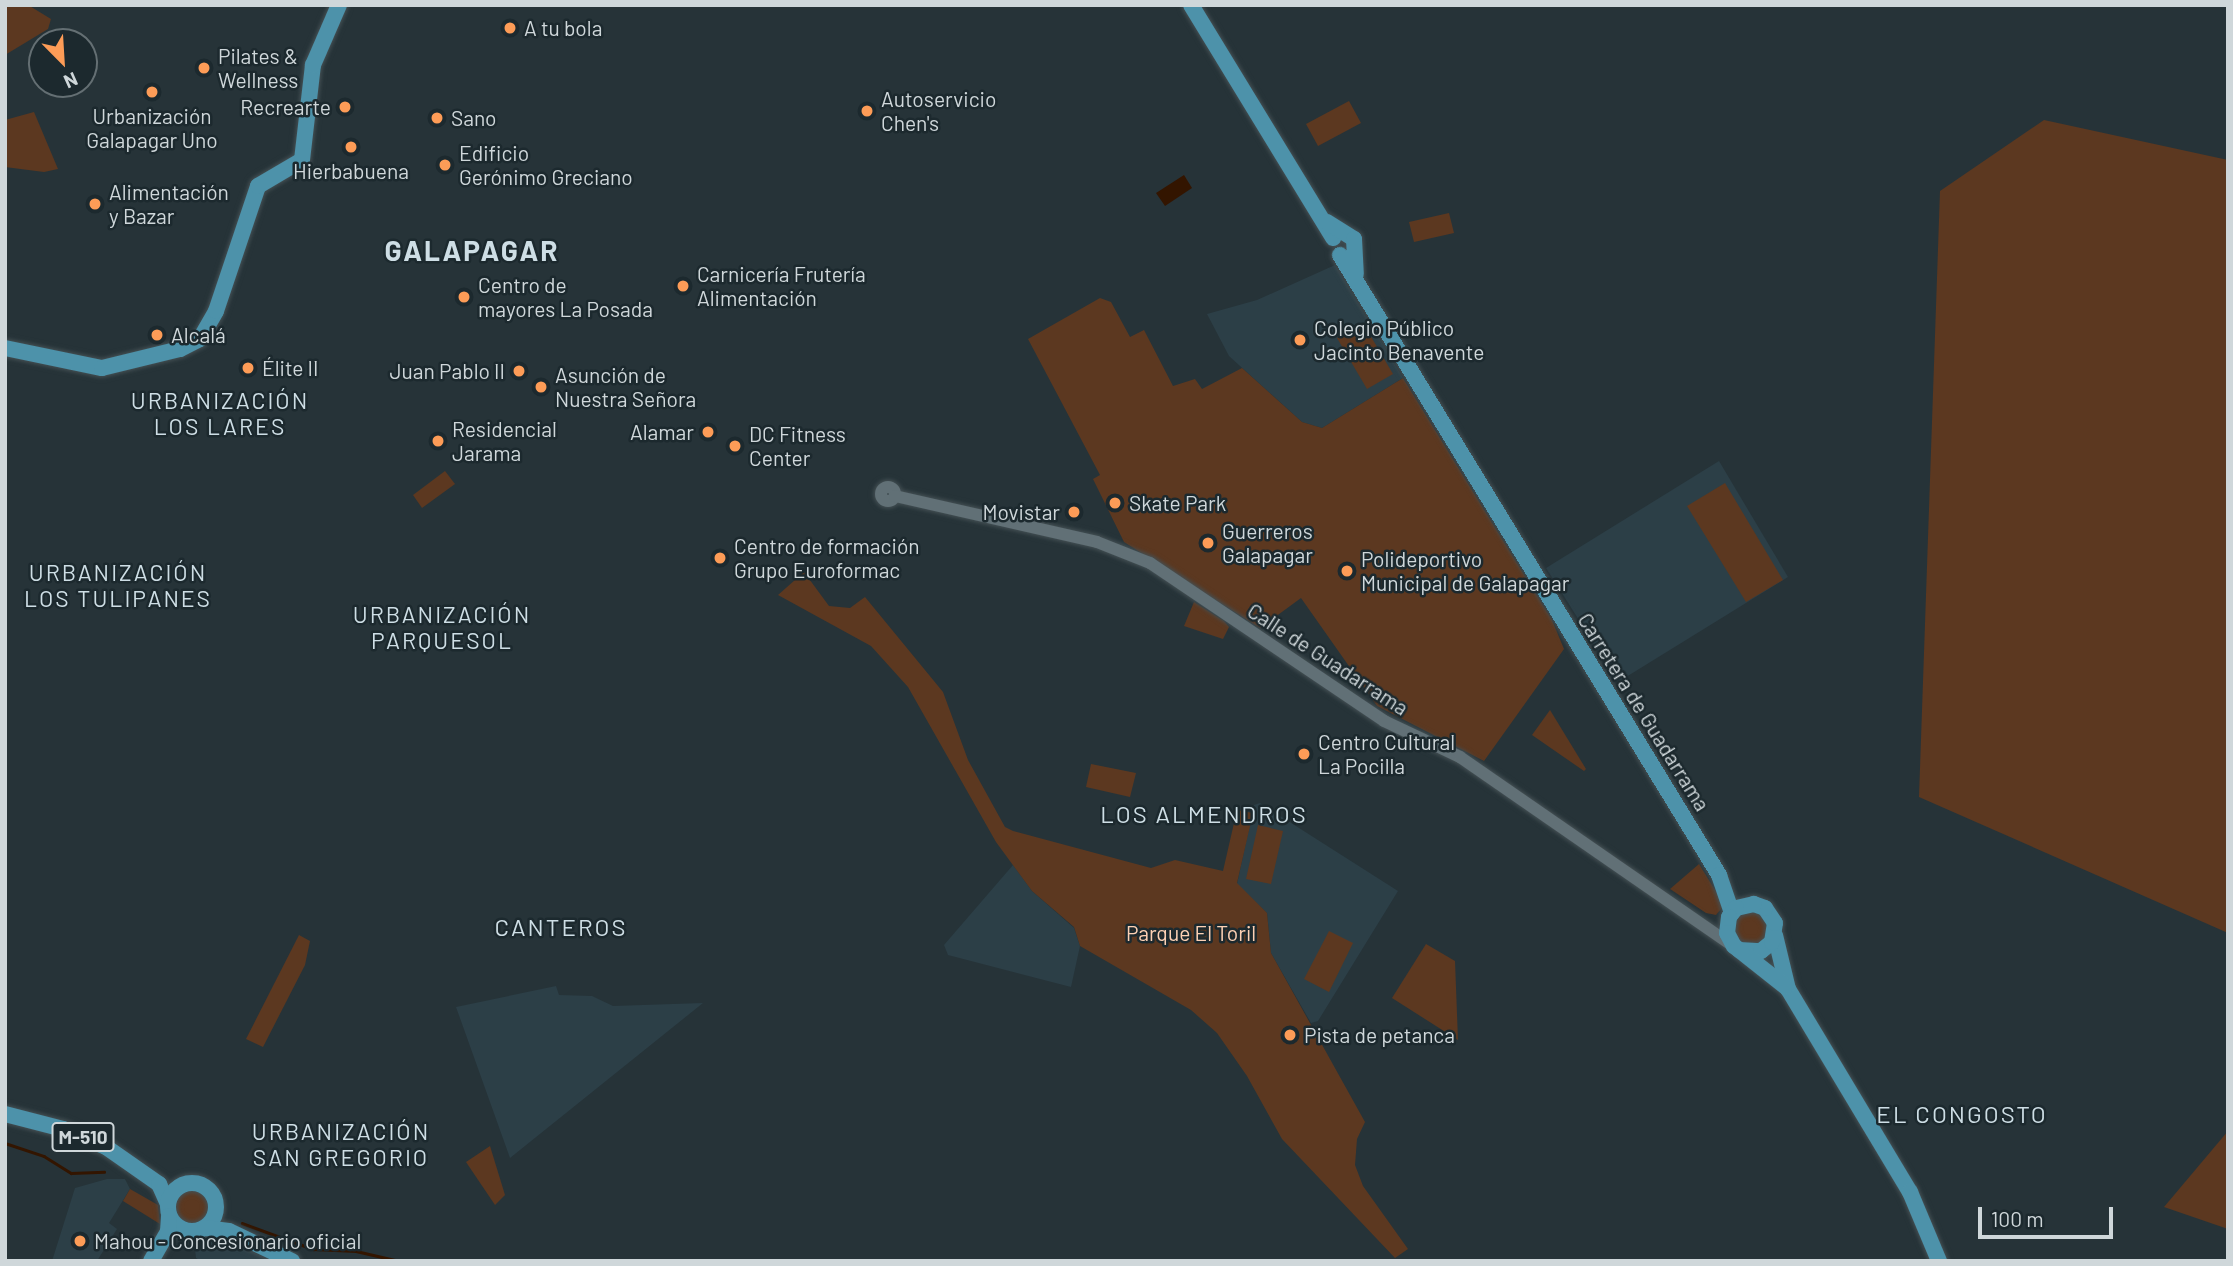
<!DOCTYPE html>
<meta charset="utf-8">
<style>
body{margin:0}
#map{position:relative;width:2233px;height:1266px;overflow:hidden;background:#263338;font-family:Barlow,sans-serif}
div>[style]{position:absolute}
.built>*{inset:0;background:#2c3f47}
.green>*{inset:0;background:#5c3820}
.round{border-radius:50%}
.water>*{inset:0;background:#331500}
.stream>*{height:2.5px;margin:-1.25px;padding:0 1.25px;transform-origin:1.25px;border-radius:1.25px;background:#331500}
.roads{filter:drop-shadow(0 0 2px #445054) drop-shadow(0 0 2px #445054)}
.minor>*{height:12px;margin:-6px;padding:0 6px;transform-origin:6px;border-radius:6px;background:#617076}
.minor>.ring{margin:-6px;padding:0;box-sizing:content-box;background:none;border:12px solid #617076;border-radius:50%}
.major>*{height:16px;margin:-8px;padding:0 8px;transform-origin:8px;border-radius:8px;background:#4d92aa}
.major>.ring{margin:-8px;padding:0;box-sizing:content-box;background:none;border:16px solid #4d92aa;border-radius:50%}
.dots>*{width:19px;height:19px;translate:-50% -50%;box-sizing:border-box;border:4px solid #1c292e;border-radius:50%}
span{translate:-50% -50%;white-space:nowrap;text-align:center;line-height:1.15;-webkit-text-stroke:5px #1c292e;paint-order:stroke}
.shield-label span{padding:2px 5px;background:#1c292e;border:2px solid;border-radius:5px;-webkit-text-stroke-width:0}
.shield-label{font-size:19px;color:#cfd7da;font-weight:700}
.poi-label{font-size:21px;color:#cfd7da}
.left{translate:0 -50%;text-align:left}
.right{translate:-100% -50%;text-align:right}
.street-label{font-size:21px;color:#cfd7da}
.park-label{font-size:21px;color:#fdd1b4}
.neighbourhood-label{font-size:23px;color:#cedee5;letter-spacing:2px}
.quarter-label{font-size:24px;color:#cedee5;letter-spacing:2px}
.district-label{font-size:28px;color:#cedee5;font-weight:700;letter-spacing:2px}
.frame{position:absolute;inset:0;border:7px solid #cfd7da;pointer-events:none}
.north{position:absolute;left:28px;top:28px;width:70px;height:70px;box-sizing:border-box;background:#1c292e;border:2px solid #646f73;border-radius:50%;rotate:156deg;font-size:19px;font-weight:700;line-height:28px;text-align:center;color:#cfd7da}
.north::after{content:'';display:block;margin:auto;width:24px;height:32px;background:#fd9c57;clip-path:polygon(50% 0,100% 100%,50% 72%,0 100%)}
.scale{position:absolute;left:1978px;top:1207px;width:135px;height:32px;box-sizing:border-box;border:4px solid #cfd7da;border-top:0;padding-left:9px;font-size:21px;line-height:24px;white-space:nowrap;color:#cfd7da;-webkit-text-stroke:5px #1c292e;paint-order:stroke}
</style>
<div id="map">
<div class="built">
<div style="clip-path:polygon(1335px 265px,1403px 378px,1322px 428px,1302px 422px,1229px 356px,1207px 314px,1257px 300px)"></div>
<div style="clip-path:polygon(1719px 461px,1788px 577px,1618px 682px,1546px 568px)"></div>
<div style="clip-path:polygon(1260px 803px,1398px 891px,1318px 1021px,1311px 1023px,1271px 953px,1267px 913px,1237px 884px,1254px 805px)"></div>
<div style="clip-path:polygon(1013px 865px,1032px 891px,1074px 928px,1080px 946px,1071px 987px,948px 955px,944px 945px)"></div>
<div style="clip-path:polygon(556px 986px,559px 995px,592px 996px,613px 1006px,703px 1003px,510px 1158px,456px 1007px)"></div>
<div style="clip-path:polygon(107px 1179px,125px 1179px,130px 1189px,109px 1223px,117px 1229px,97px 1261px,52px 1261px,75px 1188px)"></div>
<div style="clip-path:polygon(211px 1236px,223px 1238px,272px 1261px,201px 1261px,196px 1258px,194px 1240px)"></div>
</div>
<div class="green">
<div style="clip-path:polygon(5px 5px,28px 5px,51px 19px,48px 29px,5px 55px)"></div>
<div style="clip-path:polygon(1349px 101px,1361px 123px,1318px 146px,1306px 124px)"></div>
<div style="clip-path:polygon(34px 112px,58px 169px,44px 172px,5px 167px,5px 120px)"></div>
<div style="clip-path:polygon(2044px 120px,2228px 160px,2228px 933px,1919px 797px,1940px 191px)"></div>
<div style="clip-path:polygon(1449px 213px,1454px 233px,1414px 242px,1409px 222px)"></div>
<div style="clip-path:polygon(1100px 298px,1111px 302px,1130px 337px,1144px 330px,1173px 386px,1195px 379px,1202px 389px,1242px 368px,1302px 422px,1322px 428px,1403px 378px,1552px 620px,1564px 649px,1484px 761px,1377px 706px,1301px 598px,1260px 628px,1124px 542px,1093px 479px,1100px 475px,1028px 339px)"></div>
<div style="clip-path:polygon(1363px 323px,1393px 374px,1367px 389px,1337px 338px)"></div>
<div style="clip-path:polygon(445px 471px,455px 484px,422px 508px,413px 495px)"></div>
<div style="clip-path:polygon(1725px 483px,1783px 580px,1746px 602px,1687px 506px)"></div>
<div style="clip-path:polygon(804px 572px,829px 606px,850px 608px,865px 597px,943px 692px,968px 760px,1005px 827px,1013px 831px,1151px 868px,1175px 860px,1223px 871px,1237px 810px,1253px 813px,1237px 883px,1267px 913px,1271px 953px,1365px 1122px,1357px 1139px,1355px 1165px,1363px 1186px,1408px 1249px,1395px 1258px,1282px 1139px,1247px 1076px,1217px 1033px,1191px 1010px,1080px 946px,1074px 927px,1032px 891px,996px 842px,908px 687px,871px 646px,778px 595px)"></div>
<div style="clip-path:polygon(1194px 602px,1224px 621px,1229px 627px,1223px 639px,1184px 626px)"></div>
<div style="clip-path:polygon(1550px 710px,1586px 769px,1584px 771px,1532px 735px)"></div>
<div style="clip-path:polygon(1091px 764px,1136px 773px,1130px 797px,1086px 787px)"></div>
<div style="clip-path:polygon(1258px 825px,1283px 831px,1271px 884px,1246px 879px)"></div>
<div style="clip-path:polygon(1699px 864px,1720px 898px,1722px 908px,1716px 915px,1706px 913px,1670px 889px)"></div>
<div class="round" style="left:1734px;top:911px;width:34px;height:34px"></div>
<div style="clip-path:polygon(1329px 931px,1353px 943px,1329px 992px,1304px 979px)"></div>
<div style="clip-path:polygon(299px 935px,310px 941px,305px 965px,263px 1047px,246px 1039px)"></div>
<div style="clip-path:polygon(1426px 944px,1455px 961px,1458px 1040px,1392px 998px)"></div>
<div style="clip-path:polygon(2228px 1131px,2228px 1229px,2164px 1207px)"></div>
<div style="clip-path:polygon(490px 1146px,505px 1195px,495px 1205px,466px 1162px)"></div>
<div class="round" style="left:174px;top:1189px;width:36px;height:36px"></div>
<div style="clip-path:polygon(130px 1189px,158px 1205px,160px 1224px,123px 1201px)"></div>
</div>
<div class="water">
<div style="clip-path:polygon(1184px 175px,1192px 188px,1165px 206px,1156px 193px)"></div>
</div>
<div class="stream">
<div style="left:5px;top:1143px;width:41px;rotate:18.4deg"></div>
<div style="left:44px;top:1156px;width:32px;rotate:32deg"></div>
<div style="left:71px;top:1173px;width:33px;rotate:-2deg"></div>
<div style="left:242px;top:1223px;width:76px;rotate:20.1deg"></div>
<div style="left:313px;top:1249px;width:43px;rotate:2.7deg"></div>
<div style="left:356px;top:1251px;width:44px;rotate:13.1deg"></div>
</div>
<div class="roads">
<div class="minor">
<div class="ring" style="left:881px;top:487px;width:2px;height:2px"></div>
<div style="left:895px;top:496px;width:207px;rotate:12.8deg"></div>
<div style="left:1097px;top:542px;width:57px;rotate:21.6deg"></div>
<div style="left:1150px;top:563px;width:282px;rotate:34deg"></div>
<div style="left:1384px;top:721px;width:84px;rotate:25.3deg"></div>
<div style="left:1460px;top:757px;width:332px;rotate:34.7deg"></div>
</div>
<div class="major">
<div style="left:1191px;top:5px;width:273px;rotate:58.6deg"></div>
<div style="left:1327px;top:222px;width:32px;rotate:32deg"></div>
<div style="left:1354px;top:239px;width:35px;rotate:87deg"></div>
<div style="left:1340px;top:255px;width:727px;rotate:58.56deg"></div>
<div style="left:1719px;top:875px;width:40px;rotate:71.1deg"></div>
<div style="left:5px;top:348px;width:99px;rotate:11.7deg"></div>
<div style="left:102px;top:368px;width:80px;rotate:-13.7deg"></div>
<div style="left:180px;top:349px;width:22px;rotate:-27deg"></div>
<div style="left:200px;top:339px;width:32px;rotate:-60deg"></div>
<div style="left:216px;top:311px;width:132px;rotate:-71.4deg"></div>
<div style="left:258px;top:186px;width:51px;rotate:-30.6deg"></div>
<div style="left:302px;top:160px;width:96px;rotate:-83.4deg"></div>
<div style="left:313px;top:65px;width:65px;rotate:-66.6deg"></div>
<div style="left:1775px;top:935px;width:56px;rotate:76.5deg"></div>
<div style="left:1788px;top:989px;width:237px;rotate:59deg"></div>
<div style="left:1910px;top:1192px;width:75px;rotate:67.2deg"></div>
<div style="left:1739px;top:950px;width:22px;rotate:3deg"></div>
<div style="left:1761px;top:951px;width:14px;rotate:-39deg"></div>
<div style="left:1772px;top:942px;width:19px;rotate:-81deg"></div>
<div style="left:1775px;top:923px;width:18px;rotate:-124deg"></div>
<div style="left:1765px;top:908px;width:12px;rotate:-160deg"></div>
<div style="left:1754px;top:904px;width:18px;rotate:167deg"></div>
<div style="left:1736px;top:908px;width:11px;rotate:128deg"></div>
<div style="left:1729px;top:917px;width:16px;rotate:97deg"></div>
<div style="left:1727px;top:933px;width:15px;rotate:62deg"></div>
<div style="left:1734px;top:946px;width:66px;rotate:38.3deg"></div>
<div style="left:5px;top:1114px;width:60px;rotate:14.5deg"></div>
<div style="left:63px;top:1129px;width:47px;rotate:22.7deg"></div>
<div style="left:106px;top:1147px;width:65px;rotate:34.9deg"></div>
<div style="left:159px;top:1184px;width:22px;rotate:66deg"></div>
<div class="ring" style="left:168px;top:1183px;width:32px;height:32px"></div>
<div style="left:205px;top:1228px;width:24px;rotate:7deg"></div>
<div style="left:229px;top:1231px;width:70px;rotate:25.5deg"></div>
<div style="left:151px;top:1261px;width:34px;rotate:-60deg"></div>
<div style="left:168px;top:1231px;width:15px;rotate:-86deg"></div>
</div>
</div>
<div class="dots">
<div style="left:510px;top:28px;background:#fd9c57"></div>
<div style="left:204px;top:68px;background:#fd9c57"></div>
<div style="left:152px;top:92px;background:#fd9c57"></div>
<div style="left:345px;top:107px;background:#fd9c57"></div>
<div style="left:867px;top:111px;background:#fd9c57"></div>
<div style="left:437px;top:118px;background:#fd9c57"></div>
<div style="left:351px;top:147px;background:#fd9c57"></div>
<div style="left:445px;top:165px;background:#fd9c57"></div>
<div style="left:95px;top:204px;background:#fd9c57"></div>
<div style="left:683px;top:286px;background:#fd9c57"></div>
<div style="left:464px;top:297px;background:#fd9c57"></div>
<div style="left:157px;top:335px;background:#fd9c57"></div>
<div style="left:1300px;top:340px;background:#fd9c57"></div>
<div style="left:248px;top:368px;background:#fd9c57"></div>
<div style="left:519px;top:371px;background:#fd9c57"></div>
<div style="left:541px;top:387px;background:#fd9c57"></div>
<div style="left:708px;top:432px;background:#fd9c57"></div>
<div style="left:438px;top:441px;background:#fd9c57"></div>
<div style="left:735px;top:446px;background:#fd9c57"></div>
<div style="left:1115px;top:503px;background:#fd9c57"></div>
<div style="left:1074px;top:512px;background:#fd9c57"></div>
<div style="left:1208px;top:543px;background:#fd9c57"></div>
<div style="left:720px;top:558px;background:#fd9c57"></div>
<div style="left:1347px;top:571px;background:#fd9c57"></div>
<div style="left:1304px;top:754px;background:#fd9c57"></div>
<div style="left:1290px;top:1035px;background:#fd9c57"></div>
<div style="left:80px;top:1241px;background:#fd9c57"></div>
</div>
<div class="shield-label">
<span style="left:83px;top:1137px">M-510</span>
</div>
<div class="poi-label">
<span class="left" style="left:524px;top:28px">A tu bola</span>
<span class="left" style="left:218px;top:68px">Pilates &amp;<br>Wellness</span>
<span class="left" style="left:881px;top:111px">Autoservicio<br>Chen's</span>
<span class="right" style="left:331px;top:107px">Recrearte</span>
<span style="left:152px;top:128px">Urbanización<br>Galapagar Uno</span>
<span class="left" style="left:451px;top:118px">Sano</span>
<span class="left" style="left:459px;top:165px">Edificio<br>Gerónimo Greciano</span>
<span style="left:351px;top:171px">Hierbabuena</span>
<span class="left" style="left:109px;top:204px">Alimentación<br>y Bazar</span>
<span class="left" style="left:697px;top:286px">Carnicería Frutería<br>Alimentación</span>
<span class="left" style="left:478px;top:297px">Centro de<br>mayores La Posada</span>
<span class="left" style="left:1314px;top:340px">Colegio Público<br>Jacinto Benavente</span>
<span class="left" style="left:171px;top:335px">Alcalá</span>
<span class="left" style="left:262px;top:368px">Élite II</span>
<span class="right" style="left:505px;top:371px">Juan Pablo II</span>
<span class="left" style="left:555px;top:387px">Asunción de<br>Nuestra Señora</span>
<span class="left" style="left:452px;top:441px">Residencial<br>Jarama</span>
<span class="right" style="left:694px;top:432px">Alamar</span>
<span class="left" style="left:749px;top:446px">DC Fitness<br>Center</span>
<span class="left" style="left:1129px;top:503px">Skate Park</span>
<span class="right" style="left:1060px;top:512px">Movistar</span>
<span class="left" style="left:1222px;top:543px">Guerreros<br>Galapagar</span>
<span class="left" style="left:734px;top:558px">Centro de formación<br>Grupo Euroformac</span>
<span class="left" style="left:1361px;top:571px">Polideportivo<br>Municipal de Galapagar</span>
<span class="left" style="left:1318px;top:754px">Centro Cultural<br>La Pocilla</span>
<span class="left" style="left:1304px;top:1035px">Pista de petanca</span>
<span class="left" style="left:94px;top:1241px">Mahou - Concesionario oficial</span>
</div>
<div class="street-label">
<span style="left:1328px;top:659px;rotate:33deg">Calle de Guadarrama</span>
<span style="left:1644px;top:712px;rotate:58deg">Carretera de Guadarrama</span>
</div>
<div class="park-label">
<span style="left:1191px;top:933px">Parque El Toril</span>
</div>
<div class="neighbourhood-label">
<span style="left:220px;top:413px">URBANIZACIÓN<br>LOS LARES</span>
<span style="left:118px;top:585px">URBANIZACIÓN<br>LOS TULIPANES</span>
<span style="left:442px;top:627px">URBANIZACIÓN<br>PARQUESOL</span>
<span style="left:341px;top:1144px">URBANIZACIÓN<br>SAN GREGORIO</span>
</div>
<div class="quarter-label">
<span style="left:1204px;top:814px">LOS ALMENDROS</span>
<span style="left:561px;top:927px">CANTEROS</span>
<span style="left:1962px;top:1114px">EL CONGOSTO</span>
</div>
<div class="district-label">
<span style="left:472px;top:250px">GALAPAGAR</span>
</div>
<div class="frame"></div>
<div class="north">N</div>
<div class="scale">100 m</div>
</div>
